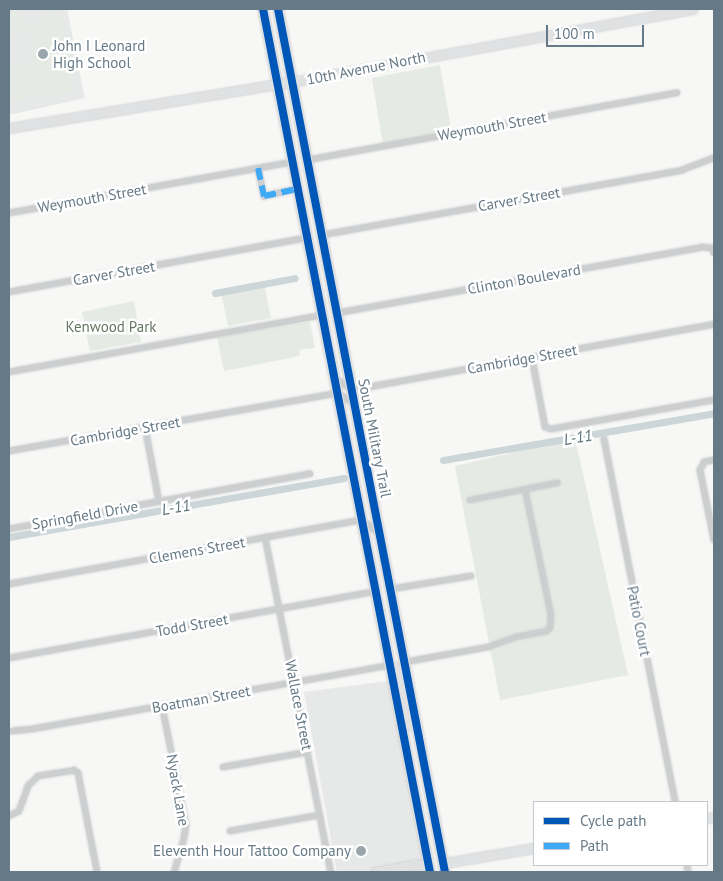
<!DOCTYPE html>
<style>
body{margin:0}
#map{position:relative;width:723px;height:881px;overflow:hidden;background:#f7f7f6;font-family:"PT Sans",sans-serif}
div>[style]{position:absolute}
.built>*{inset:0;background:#e7e8e8}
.green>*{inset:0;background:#e6eae4}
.canal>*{height:7px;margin:-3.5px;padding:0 3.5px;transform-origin:3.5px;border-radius:3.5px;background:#ccd5d7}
.roads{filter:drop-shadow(0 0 1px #d4d5d6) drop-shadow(0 0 1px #d4d5d6)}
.street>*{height:6px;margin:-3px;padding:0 3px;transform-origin:3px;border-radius:3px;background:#cccecf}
.secondary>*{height:9px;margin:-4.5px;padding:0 4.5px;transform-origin:4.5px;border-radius:4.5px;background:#e0e1e2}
.primary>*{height:10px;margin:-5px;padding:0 5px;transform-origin:5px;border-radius:5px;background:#e0e1e2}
.quiet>*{height:6px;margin-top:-3px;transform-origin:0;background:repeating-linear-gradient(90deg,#3fa9f5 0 12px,transparent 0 18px)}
.cycleway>*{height:8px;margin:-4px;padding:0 4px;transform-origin:4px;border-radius:4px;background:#0057b8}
.dots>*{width:14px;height:14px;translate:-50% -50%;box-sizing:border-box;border:2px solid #fff;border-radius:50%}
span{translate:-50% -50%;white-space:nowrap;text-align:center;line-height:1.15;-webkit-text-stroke:5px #fff;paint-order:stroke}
.poi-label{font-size:15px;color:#667986}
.left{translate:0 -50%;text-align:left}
.right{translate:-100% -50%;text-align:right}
.street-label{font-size:15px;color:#667986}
.park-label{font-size:15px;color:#667861}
.water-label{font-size:16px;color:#5d747b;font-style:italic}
.frame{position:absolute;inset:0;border:10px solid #667986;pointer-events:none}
.legend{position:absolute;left:533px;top:801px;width:175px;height:65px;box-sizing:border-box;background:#fff;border:1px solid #c2c9cf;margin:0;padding:6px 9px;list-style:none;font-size:15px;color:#667986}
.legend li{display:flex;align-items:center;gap:10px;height:25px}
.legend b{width:25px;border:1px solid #c2c9cf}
.scale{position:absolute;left:546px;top:25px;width:98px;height:22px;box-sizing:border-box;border:2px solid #667986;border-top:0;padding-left:6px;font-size:15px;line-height:18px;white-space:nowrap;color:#667986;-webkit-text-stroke:4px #fff;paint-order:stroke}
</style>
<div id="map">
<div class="built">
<div style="clip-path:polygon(9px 9px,67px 9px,85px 98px,9px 115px)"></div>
<div style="clip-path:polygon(388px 681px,425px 872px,337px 872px,304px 692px)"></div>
</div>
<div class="green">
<div style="clip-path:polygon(11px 9px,20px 9px,24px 27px,15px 29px,9px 38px)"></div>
<div style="clip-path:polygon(42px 9px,61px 9px,76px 90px,9px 102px,9px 65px,33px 60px,27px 26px,45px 23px)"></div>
<div style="clip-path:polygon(440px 65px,452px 134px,383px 146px,372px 78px)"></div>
<div style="clip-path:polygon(264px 284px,271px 318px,228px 326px,221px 293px)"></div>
<div style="clip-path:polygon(134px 301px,141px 342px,90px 351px,82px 312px)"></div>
<div style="clip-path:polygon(310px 322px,315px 348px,299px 350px,300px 356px,224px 371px,217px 337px)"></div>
<div style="clip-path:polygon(575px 438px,628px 675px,500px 700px,455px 466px)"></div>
</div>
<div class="canal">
<div style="left:215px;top:293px;width:81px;rotate:-10.6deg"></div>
<div style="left:443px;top:460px;width:275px;rotate:-9.8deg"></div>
<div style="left:9px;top:537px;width:340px;rotate:-10deg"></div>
</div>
<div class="roads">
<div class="street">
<div style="left:307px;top:160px;width:376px;rotate:-10.3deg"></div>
<div style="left:258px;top:168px;width:29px;rotate:78deg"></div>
<div style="left:264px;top:196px;width:35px;rotate:-12deg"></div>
<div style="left:9px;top:213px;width:289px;rotate:-10.2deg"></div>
<div style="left:322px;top:235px;width:366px;rotate:-10.2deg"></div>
<div style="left:682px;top:170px;width:34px;rotate:-21deg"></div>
<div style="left:9px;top:292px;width:303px;rotate:-10.3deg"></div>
<div style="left:337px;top:313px;width:371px;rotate:-10.2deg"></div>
<div style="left:702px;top:247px;width:10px;rotate:6deg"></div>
<div style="left:712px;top:248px;width:5px;rotate:68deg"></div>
<div style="left:532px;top:358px;width:70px;rotate:79.3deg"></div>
<div style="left:545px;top:427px;width:6px;rotate:18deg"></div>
<div style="left:551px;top:429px;width:166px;rotate:-10.1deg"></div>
<div style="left:9px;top:372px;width:318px;rotate:-10.3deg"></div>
<div style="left:335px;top:378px;width:21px;rotate:35deg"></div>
<div style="left:352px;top:390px;width:368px;rotate:-10.3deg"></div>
<div style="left:145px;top:427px;width:76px;rotate:79.4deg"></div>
<div style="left:604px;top:439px;width:370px;rotate:78.9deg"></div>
<div style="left:9px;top:451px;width:334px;rotate:-10deg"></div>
<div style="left:338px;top:393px;width:19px;rotate:35deg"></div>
<div style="left:714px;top:460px;width:10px;rotate:169deg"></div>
<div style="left:704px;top:462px;width:9px;rotate:117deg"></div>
<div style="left:700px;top:470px;width:71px;rotate:78.7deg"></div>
<div style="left:470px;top:500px;width:89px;rotate:-11.1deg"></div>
<div style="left:9px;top:529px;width:306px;rotate:-10.4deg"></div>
<div style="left:265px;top:537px;width:341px;rotate:78.9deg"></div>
<div style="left:9px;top:584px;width:359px;rotate:-10.3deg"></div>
<div style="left:362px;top:520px;width:22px;rotate:39deg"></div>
<div style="left:391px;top:589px;width:81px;rotate:-9.2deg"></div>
<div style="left:9px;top:658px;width:373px;rotate:-10.3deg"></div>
<div style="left:405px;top:662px;width:84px;rotate:-10.2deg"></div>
<div style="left:488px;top:647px;width:30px;rotate:-20deg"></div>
<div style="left:516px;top:637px;width:31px;rotate:-11deg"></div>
<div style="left:546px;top:631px;width:5px;rotate:-37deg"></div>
<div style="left:550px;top:628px;width:13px;rotate:-86deg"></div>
<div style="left:551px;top:615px;width:128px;rotate:-101.7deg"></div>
<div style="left:162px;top:706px;width:121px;rotate:78.6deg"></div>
<div style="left:186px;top:825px;width:13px;rotate:99deg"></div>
<div style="left:184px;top:838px;width:35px;rotate:106deg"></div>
<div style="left:12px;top:731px;width:20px;rotate:-6deg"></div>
<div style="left:32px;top:729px;width:364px;rotate:-10.1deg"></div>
<div style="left:223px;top:767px;width:86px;rotate:-10deg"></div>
<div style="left:9px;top:816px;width:11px;rotate:-27deg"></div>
<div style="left:19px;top:811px;width:27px;rotate:-70deg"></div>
<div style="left:28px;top:786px;width:14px;rotate:-45deg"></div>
<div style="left:38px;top:776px;width:36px;rotate:-9deg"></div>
<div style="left:74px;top:770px;width:5px;rotate:37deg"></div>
<div style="left:78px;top:773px;width:101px;rotate:79.1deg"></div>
<div style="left:230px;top:831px;width:91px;rotate:-10.1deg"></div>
<div style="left:687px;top:865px;width:7px;rotate:82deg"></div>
</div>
<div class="secondary">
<div style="left:9px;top:128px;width:286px;rotate:-9.3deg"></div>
<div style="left:291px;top:82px;width:408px;rotate:-10.3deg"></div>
<div style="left:707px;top:818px;width:7px;rotate:-8deg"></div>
<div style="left:444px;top:863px;width:91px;rotate:-9.5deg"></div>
<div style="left:375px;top:872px;width:43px;rotate:-10.8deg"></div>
<div style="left:417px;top:864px;width:12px;rotate:9deg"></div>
</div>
<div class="primary">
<div style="left:263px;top:9px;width:879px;rotate:79.05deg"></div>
<div style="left:278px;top:9px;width:879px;rotate:79.05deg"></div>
<div style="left:391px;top:665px;width:6px;rotate:39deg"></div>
<div style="left:396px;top:669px;width:9px;rotate:63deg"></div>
<div style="left:400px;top:677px;width:48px;rotate:79.2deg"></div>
<div style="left:409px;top:724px;width:10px;rotate:29deg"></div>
</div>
</div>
<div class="quiet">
<div style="left:258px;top:168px;width:29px;rotate:78deg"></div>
<div style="left:264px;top:196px;width:35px;rotate:-12deg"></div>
</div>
<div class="cycleway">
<div style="left:263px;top:9px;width:879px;rotate:79.05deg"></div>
<div style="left:278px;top:9px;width:879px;rotate:79.05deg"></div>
</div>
<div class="dots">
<div style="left:43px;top:54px;background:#99a5ad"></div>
<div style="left:361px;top:851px;background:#99a5ad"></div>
</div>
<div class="poi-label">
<span class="left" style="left:53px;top:54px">John I Leonard<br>High School</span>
<span class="right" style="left:351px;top:851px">Eleventh Hour Tattoo Company</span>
</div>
<div class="street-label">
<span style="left:366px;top:68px;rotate:-11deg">10th Avenue North</span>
<span style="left:492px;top:126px;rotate:-10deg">Weymouth Street</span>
<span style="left:92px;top:198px;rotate:-10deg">Weymouth Street</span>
<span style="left:519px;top:199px;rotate:-10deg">Carver Street</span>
<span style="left:114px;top:273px;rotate:-10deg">Carver Street</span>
<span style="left:524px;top:279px;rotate:-10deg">Clinton Boulevard</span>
<span style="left:522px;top:359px;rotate:-10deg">Cambridge Street</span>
<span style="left:125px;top:431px;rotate:-10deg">Cambridge Street</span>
<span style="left:375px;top:438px;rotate:79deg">South Military Trail</span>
<span style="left:85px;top:515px;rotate:-10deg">Springfield Drive</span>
<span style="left:197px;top:550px;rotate:-10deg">Clemens Street</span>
<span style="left:639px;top:621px;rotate:79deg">Patio Court</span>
<span style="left:192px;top:625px;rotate:-10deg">Todd Street</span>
<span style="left:201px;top:699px;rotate:-10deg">Boatman Street</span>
<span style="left:299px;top:705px;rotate:79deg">Wallace Street</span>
<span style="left:178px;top:790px;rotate:80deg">Nyack Lane</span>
</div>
<div class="park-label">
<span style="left:111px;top:327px">Kenwood Park</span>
</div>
<div class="water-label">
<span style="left:578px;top:437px;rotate:-10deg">L-11</span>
<span style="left:176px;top:507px;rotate:-10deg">L-11</span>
</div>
<div class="frame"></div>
<ul class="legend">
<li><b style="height:6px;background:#0057b8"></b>Cycle path</li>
<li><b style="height:6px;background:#3fa9f5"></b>Path</li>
</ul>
<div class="scale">100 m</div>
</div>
